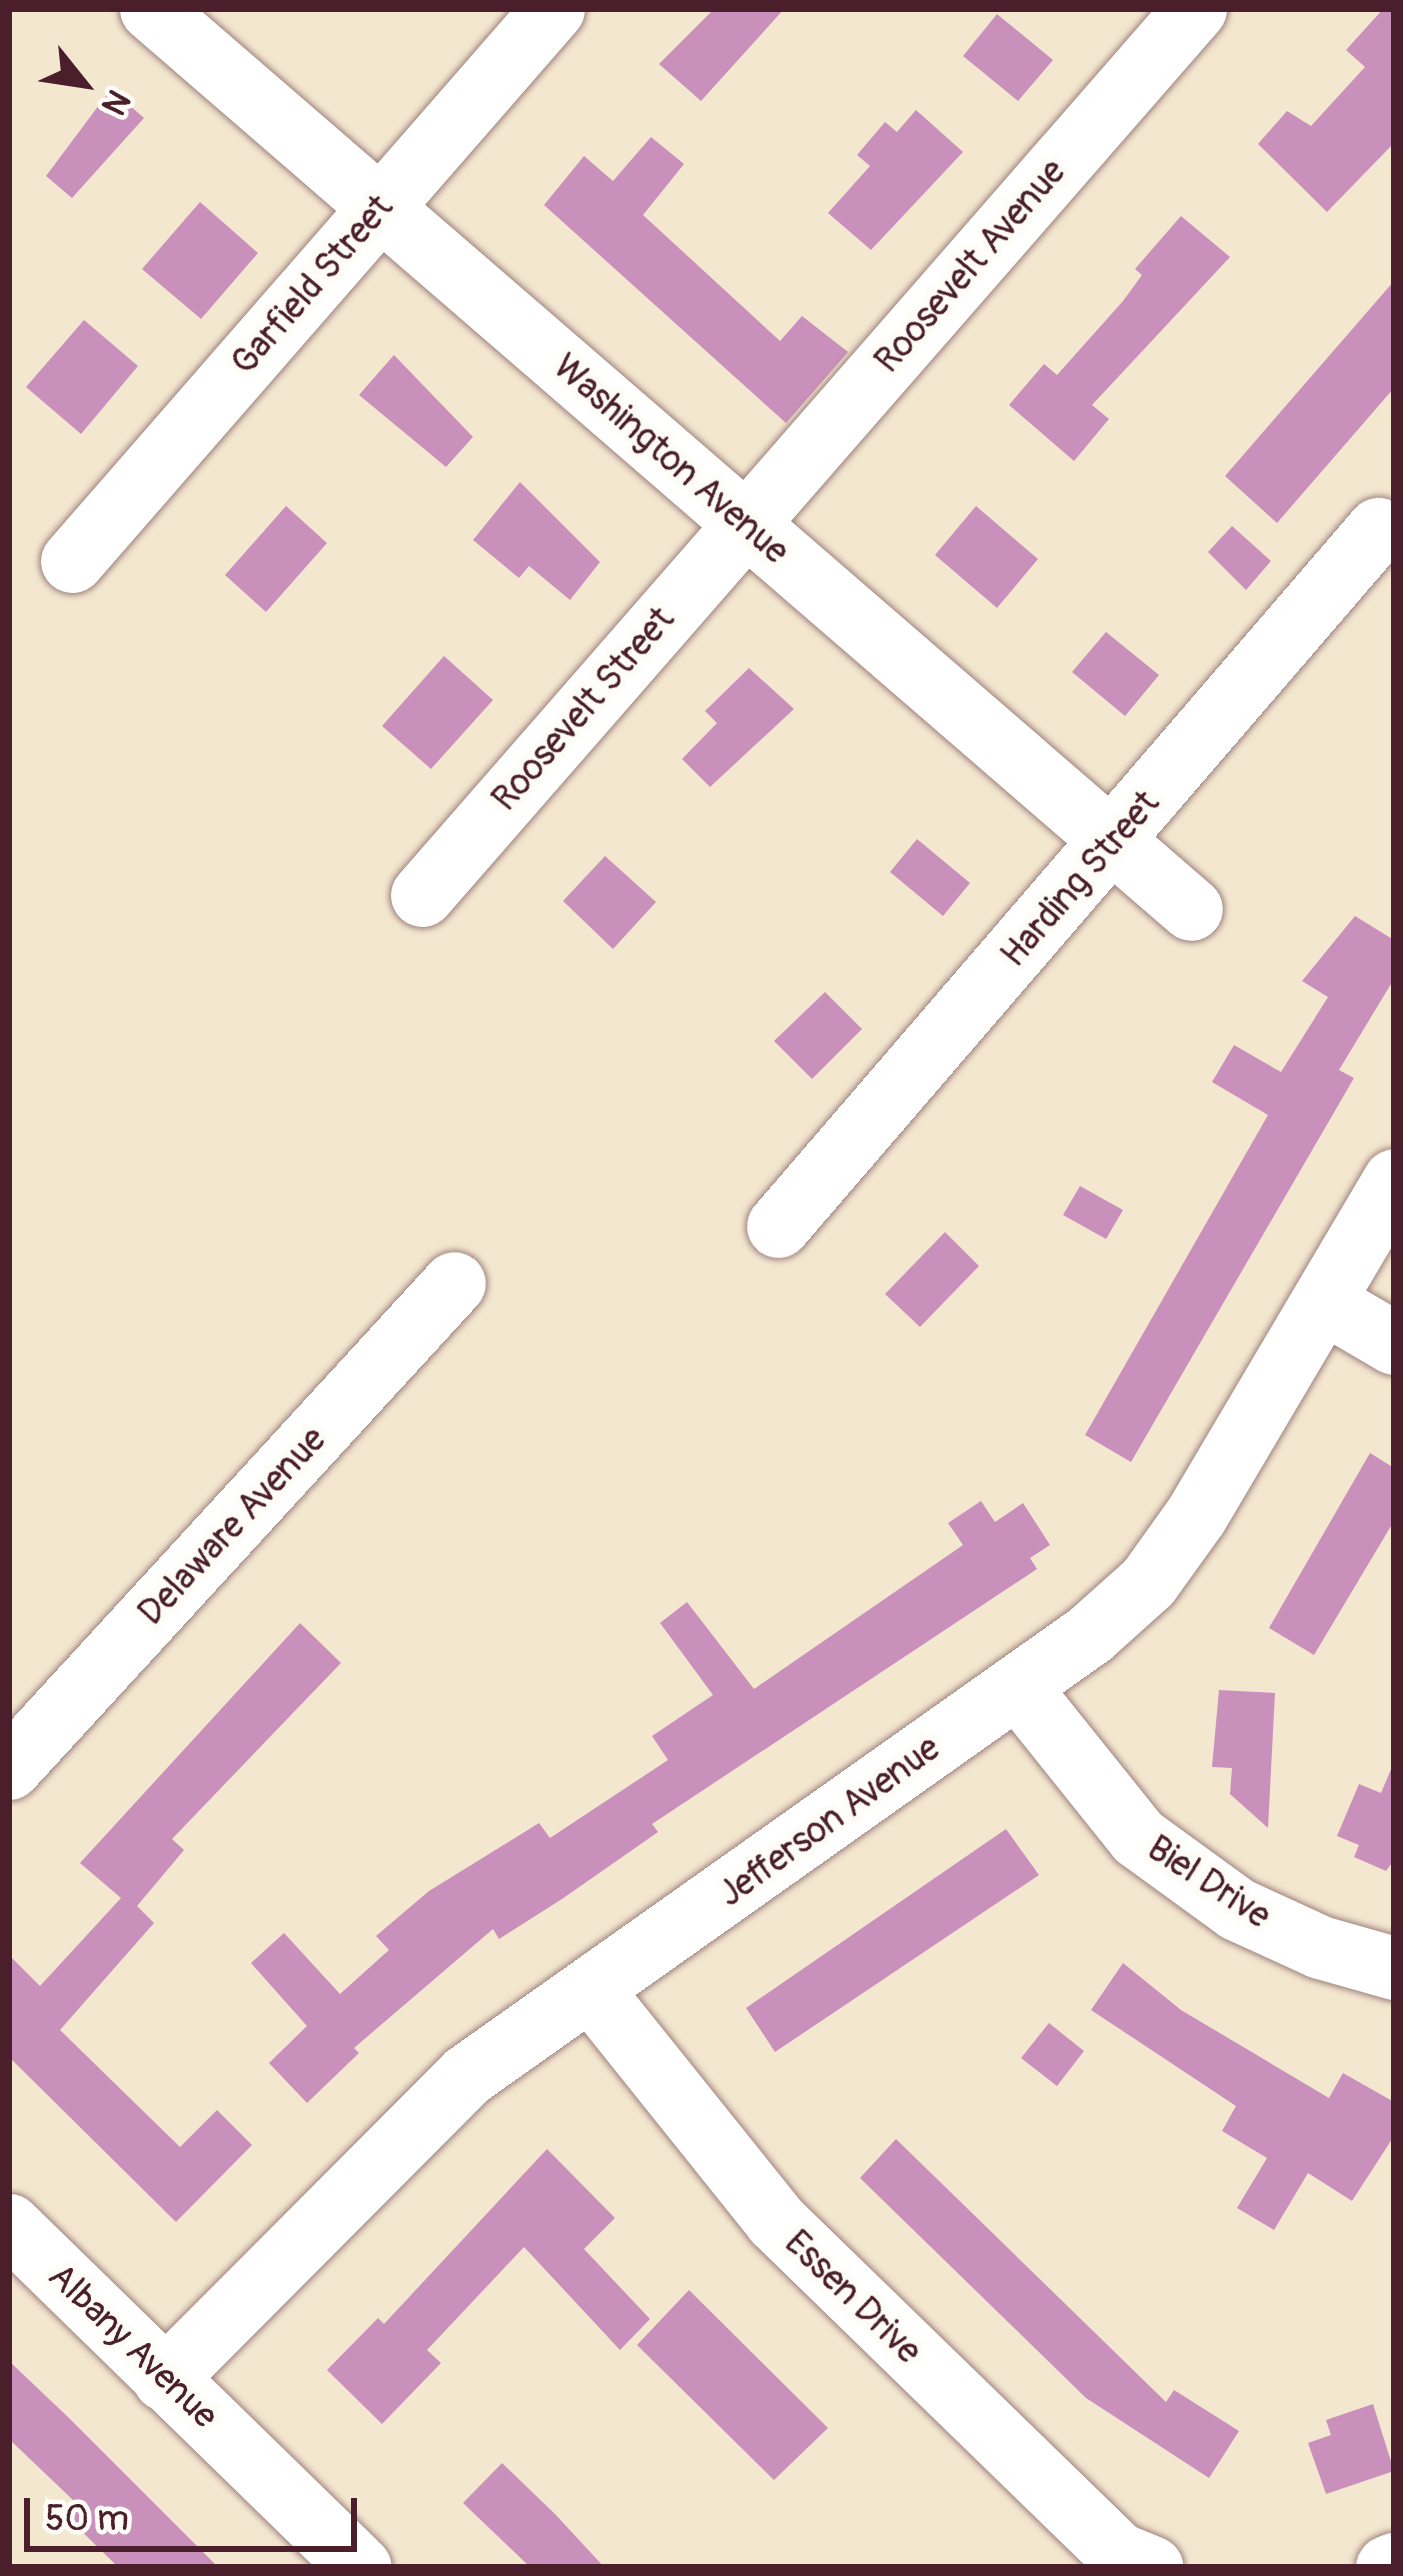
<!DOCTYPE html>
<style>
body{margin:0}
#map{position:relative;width:1403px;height:2576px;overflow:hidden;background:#f4e7d0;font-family:Pangolin,sans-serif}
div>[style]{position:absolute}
.building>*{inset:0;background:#ca90bc}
.roads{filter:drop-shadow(0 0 3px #9f837e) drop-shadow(0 0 3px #9f837e)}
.minor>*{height:63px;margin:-31.5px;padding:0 31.5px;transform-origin:31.5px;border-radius:31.5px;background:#fff}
span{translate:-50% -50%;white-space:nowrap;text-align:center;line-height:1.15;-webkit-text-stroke:12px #fdfcf7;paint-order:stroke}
.street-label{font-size:36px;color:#4a1f2b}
.frame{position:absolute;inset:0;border:12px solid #4a1f2b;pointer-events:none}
.north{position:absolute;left:24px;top:24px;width:120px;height:120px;-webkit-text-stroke:9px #fdfcf7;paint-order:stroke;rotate:120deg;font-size:33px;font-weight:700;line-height:48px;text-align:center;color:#4a1f2b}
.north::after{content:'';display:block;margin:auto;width:42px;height:54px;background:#4a1f2b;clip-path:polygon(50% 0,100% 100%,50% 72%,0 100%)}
.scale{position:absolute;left:24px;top:2498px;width:333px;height:54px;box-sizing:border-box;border:6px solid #4a1f2b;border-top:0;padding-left:15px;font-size:36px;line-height:42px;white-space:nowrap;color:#4a1f2b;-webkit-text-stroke:9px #fdfcf7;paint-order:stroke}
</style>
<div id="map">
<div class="building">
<div style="clip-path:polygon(714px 9px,784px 9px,701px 101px,659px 64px)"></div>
<div style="clip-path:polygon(1383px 9px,1394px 9px,1394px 143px,1327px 212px,1258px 144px,1287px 111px,1311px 126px,1365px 67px,1346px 50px)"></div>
<div style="clip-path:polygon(997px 14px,1053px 60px,1018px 101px,963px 56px)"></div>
<div style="clip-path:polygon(111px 89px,144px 118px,72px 198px,46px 176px)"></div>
<div style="clip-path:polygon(916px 110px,963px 152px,871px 250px,828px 213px,870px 166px,857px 155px,885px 122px,897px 132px)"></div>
<div style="clip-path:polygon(651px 137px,684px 164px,643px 215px,780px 341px,802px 316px,848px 352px,786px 423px,544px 205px,584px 156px,613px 181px)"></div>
<div style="clip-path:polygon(200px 202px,258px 253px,201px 319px,142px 269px)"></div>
<div style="clip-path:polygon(1181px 216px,1230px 257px,1092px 405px,1109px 419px,1074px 461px,1009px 405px,1044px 364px,1057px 375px,1123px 301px,1142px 275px,1135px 269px)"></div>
<div style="clip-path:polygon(1394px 281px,1394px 388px,1277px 523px,1225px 476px)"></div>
<div style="clip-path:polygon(84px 320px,138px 366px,81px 434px,26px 387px)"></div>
<div style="clip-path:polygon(394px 355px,473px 437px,446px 467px,359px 395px)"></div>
<div style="clip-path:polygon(520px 482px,600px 562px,570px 600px,529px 566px,519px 578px,473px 540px)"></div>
<div style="clip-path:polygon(286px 506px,327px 543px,266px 612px,225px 575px)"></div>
<div style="clip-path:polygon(976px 506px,1038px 559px,997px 608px,935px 555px)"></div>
<div style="clip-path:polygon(1232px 526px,1271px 561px,1246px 590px,1208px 552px)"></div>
<div style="clip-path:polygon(1106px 632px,1159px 675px,1125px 716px,1072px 672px)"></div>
<div style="clip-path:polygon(444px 656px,493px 700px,431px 769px,382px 726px)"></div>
<div style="clip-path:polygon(749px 668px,794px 709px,710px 787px,682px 759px,717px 723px,705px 711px)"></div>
<div style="clip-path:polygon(917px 839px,970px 883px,943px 916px,890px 872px)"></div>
<div style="clip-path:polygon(605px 856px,656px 902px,613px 949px,563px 901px)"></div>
<div style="clip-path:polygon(1355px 916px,1394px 940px,1394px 979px,1339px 1070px,1354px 1078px,1131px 1462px,1085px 1435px,1268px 1115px,1212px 1082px,1234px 1045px,1281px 1072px,1328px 997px,1302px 981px)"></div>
<div style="clip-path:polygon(825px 992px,862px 1029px,812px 1079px,774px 1041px)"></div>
<div style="clip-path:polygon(1080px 1186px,1123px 1210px,1106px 1239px,1063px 1215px)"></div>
<div style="clip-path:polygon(945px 1232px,979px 1266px,920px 1327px,885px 1294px)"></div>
<div style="clip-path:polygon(1370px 1453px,1394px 1468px,1394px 1521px,1314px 1655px,1269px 1628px)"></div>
<div style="clip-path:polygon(981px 1501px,995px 1522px,1023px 1503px,1050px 1545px,1030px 1558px,1037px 1569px,652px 1824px,658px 1832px,562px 1899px,499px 1939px,493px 1929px,354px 2048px,359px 2053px,307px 2103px,269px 2063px,307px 2026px,251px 1963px,284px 1933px,340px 1994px,389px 1950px,376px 1936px,429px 1891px,539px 1823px,550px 1838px,668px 1760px,652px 1736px,713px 1695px,660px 1623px,687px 1602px,754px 1689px,963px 1545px,948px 1523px)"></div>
<div style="clip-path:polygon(300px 1623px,341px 1663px,172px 1839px,184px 1850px,137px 1906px,154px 1923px,60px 2030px,180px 2147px,217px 2110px,252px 2145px,176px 2222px,9px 2057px,9px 1955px,40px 1986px,121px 1898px,80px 1863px)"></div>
<div style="clip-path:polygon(1219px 1690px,1275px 1693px,1268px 1828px,1230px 1794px,1232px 1768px,1212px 1767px)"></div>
<div style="clip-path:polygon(1394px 1762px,1394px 1860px,1386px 1871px,1354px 1857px,1359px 1845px,1337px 1836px,1359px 1784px,1381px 1793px)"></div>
<div style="clip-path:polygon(1006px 1829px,1039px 1875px,775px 2052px,746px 2008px)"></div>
<div style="clip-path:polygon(1123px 1963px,1181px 2010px,1329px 2098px,1343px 2073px,1394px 2102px,1394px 2136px,1352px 2201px,1308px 2173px,1274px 2230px,1237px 2208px,1267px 2158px,1222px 2131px,1236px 2106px,1091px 2010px)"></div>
<div style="clip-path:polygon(1049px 2023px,1084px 2051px,1057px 2086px,1021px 2058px)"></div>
<div style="clip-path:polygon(896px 2139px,1166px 2402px,1174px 2390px,1239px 2431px,1209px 2478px,1086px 2398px,860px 2178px)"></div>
<div style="clip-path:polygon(547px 2149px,615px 2218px,584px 2249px,650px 2319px,620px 2350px,524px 2247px,427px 2350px,441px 2363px,382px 2424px,327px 2370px,378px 2318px,384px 2324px)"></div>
<div style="clip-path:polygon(689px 2290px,828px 2428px,774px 2480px,637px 2345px)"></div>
<div style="clip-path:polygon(9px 2361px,69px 2418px,218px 2567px,118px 2567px,63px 2513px,74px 2501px,9px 2439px)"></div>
<div style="clip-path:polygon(1373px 2404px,1394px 2471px,1326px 2494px,1308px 2443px,1331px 2435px,1326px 2420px)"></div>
<div style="clip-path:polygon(502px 2463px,555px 2514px,604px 2567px,530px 2567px,463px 2503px)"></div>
</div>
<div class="roads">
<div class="minor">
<div style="left:151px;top:9px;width:1375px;rotate:40.87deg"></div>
<div style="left:72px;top:561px;width:732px;rotate:-48.93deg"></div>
<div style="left:422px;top:895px;width:1176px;rotate:-48.9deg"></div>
<div style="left:778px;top:1226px;width:920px;rotate:-49.28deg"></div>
<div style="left:1324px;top:1302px;width:81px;rotate:30.4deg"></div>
<div style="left:1017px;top:1686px;width:193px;rotate:51.3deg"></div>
<div style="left:1138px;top:1837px;width:122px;rotate:36deg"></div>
<div style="left:1237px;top:1909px;width:91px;rotate:24.6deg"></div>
<div style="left:1320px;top:1947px;width:77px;rotate:15.8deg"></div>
<div style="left:9px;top:1768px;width:658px;rotate:-47.46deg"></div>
<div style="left:591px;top:1990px;width:295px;rotate:51.3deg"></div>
<div style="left:775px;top:2220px;width:479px;rotate:44.2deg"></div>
<div style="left:1119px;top:2554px;width:35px;rotate:22deg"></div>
<div style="left:9px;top:2225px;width:490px;rotate:44.3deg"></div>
<div style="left:164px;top:2379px;width:429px;rotate:-45.1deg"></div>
<div style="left:467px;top:2075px;width:763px;rotate:-35.29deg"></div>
<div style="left:1090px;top:1634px;width:78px;rotate:-41.9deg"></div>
<div style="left:1148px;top:1582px;width:82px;rotate:-54.4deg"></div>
<div style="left:1196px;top:1515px;width:389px;rotate:-59.4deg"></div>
<div style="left:1387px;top:2567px;width:8px;rotate:-23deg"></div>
</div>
</div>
<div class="street-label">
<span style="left:970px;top:266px;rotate:-49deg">Roosevelt Avenue</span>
<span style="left:312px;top:285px;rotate:-49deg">Garfield Street</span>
<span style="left:671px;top:459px;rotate:41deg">Washington Avenue</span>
<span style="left:583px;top:709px;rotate:-49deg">Roosevelt Street</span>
<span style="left:1080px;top:879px;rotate:-49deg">Harding Street</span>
<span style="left:232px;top:1526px;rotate:-47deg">Delaware Avenue</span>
<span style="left:829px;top:1821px;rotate:-36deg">Jefferson Avenue</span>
<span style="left:1209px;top:1882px;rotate:33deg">Biel Drive</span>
<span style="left:853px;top:2297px;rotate:44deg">Essen Drive</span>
<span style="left:133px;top:2346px;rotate:44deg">Albany Avenue</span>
</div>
<div class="frame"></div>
<div class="north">N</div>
<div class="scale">50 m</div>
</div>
